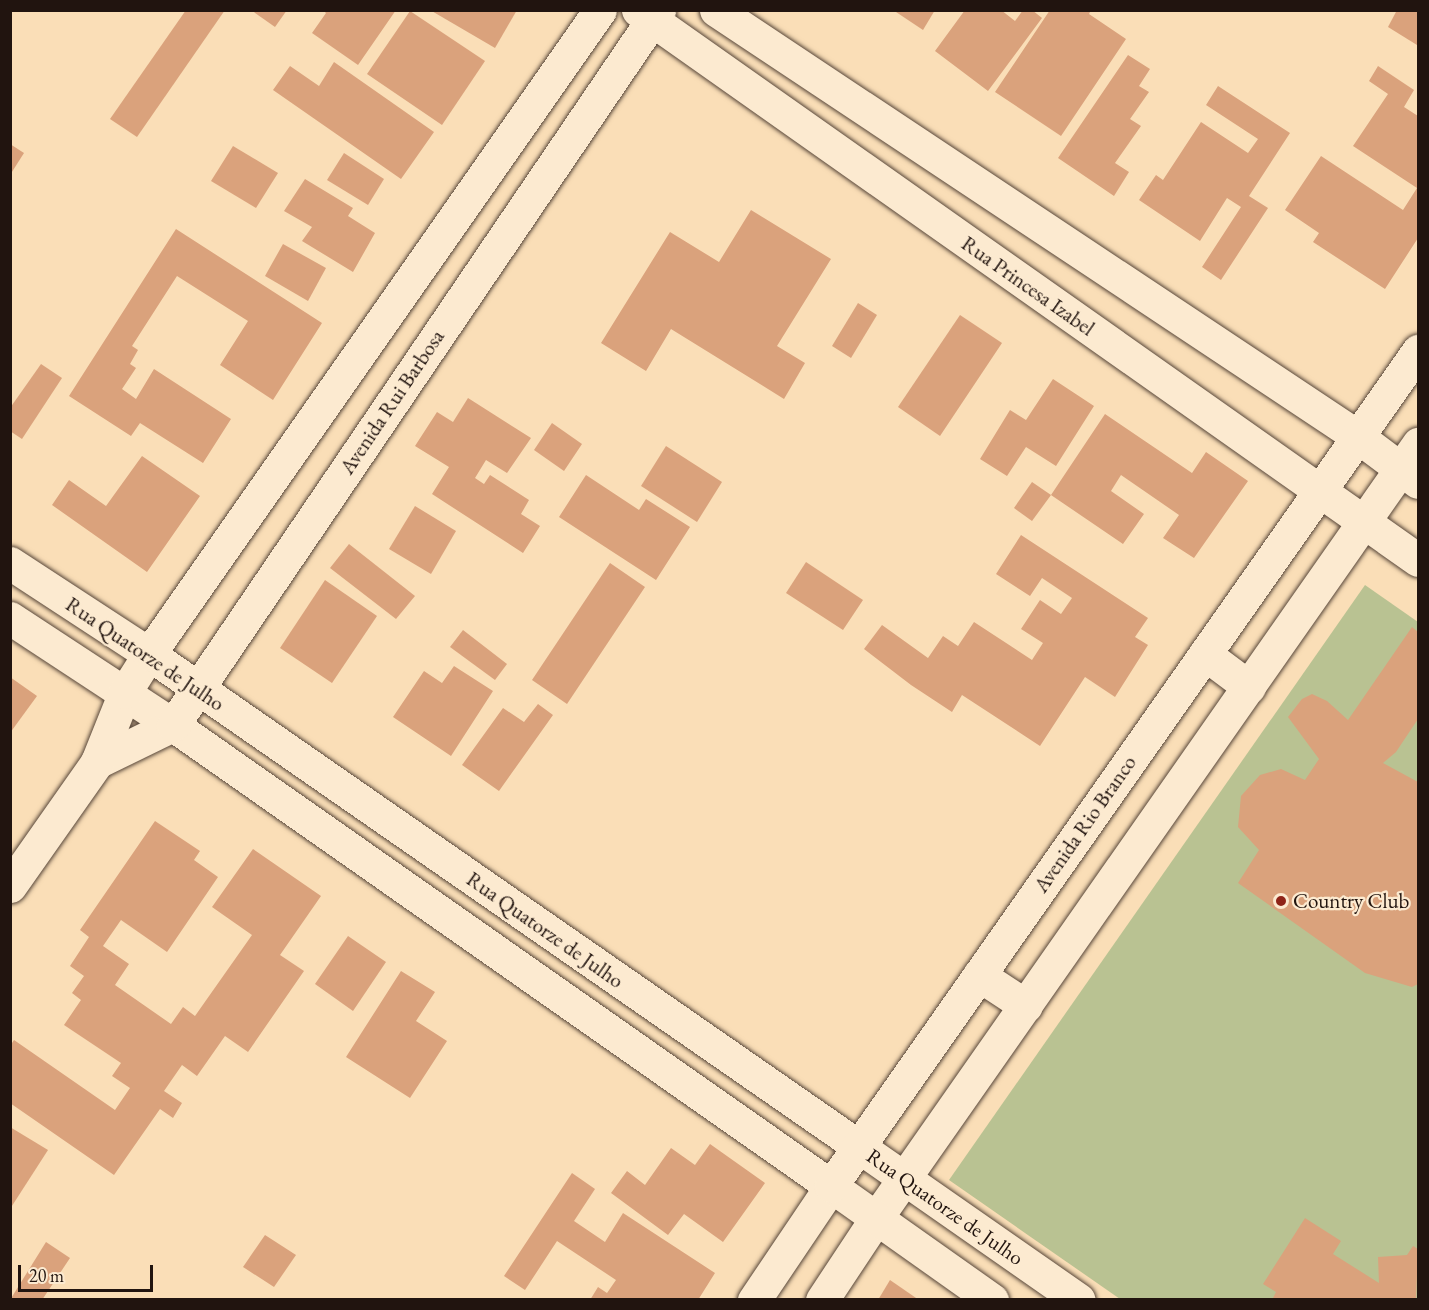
<!DOCTYPE html>
<style>
body{margin:0}
#map{position:relative;width:1429px;height:1310px;overflow:hidden;background:#fadeb7;font-family:"EB Garamond",serif}
div>[style]{position:absolute}
.green>*{inset:0;background:#b9c292}
.building>*{inset:0;background:#daa27c}
.roads{filter:drop-shadow(0 0 2px #574639) drop-shadow(0 0 2px #574639)}
.street>*{height:33px;margin:-16.5px;padding:0 16.5px;transform-origin:16.5px;border-radius:16.5px;background:#fcead0}
.secondary>*{height:33px;margin:-16.5px;padding:0 16.5px;transform-origin:16.5px;border-radius:16.5px;background:#fcead0}
.dots>*{width:16px;height:16px;translate:-50% -50%;box-sizing:border-box;border:3px solid #fcead0;border-radius:50%}
span{translate:-50% -50%;white-space:nowrap;text-align:center;line-height:1.15;-webkit-text-stroke:4.5px #fcead0;paint-order:stroke}
.street-label{font-size:21px;color:#21140f}
.poi-label{font-size:21px;color:#21140f}
.left{translate:0 -50%;text-align:left}
.frame{position:absolute;inset:0;border:12px solid #21140f;pointer-events:none}
.scale{position:absolute;left:18px;top:1265px;width:135px;height:27px;box-sizing:border-box;border:3px solid #21140f;border-top:0;padding-left:8px;font-size:18px;line-height:21px;white-space:nowrap;color:#21140f;-webkit-text-stroke:4px #fcead0;paint-order:stroke}
</style>
<div id="map">
<div class="green">
<div style="clip-path:polygon(1365px 585px,1418px 622px,1418px 1299px,1120px 1299px,949px 1180px)"></div>
</div>
<div class="building">
<div style="clip-path:polygon(186px 10px,225px 10px,137px 137px,110px 119px)"></div>
<div style="clip-path:polygon(251px 10px,287px 10px,275px 27px)"></div>
<div style="clip-path:polygon(323px 10px,396px 10px,358px 65px,312px 33px,326px 13px)"></div>
<div style="clip-path:polygon(430px 10px,517px 10px,495px 48px)"></div>
<div style="clip-path:polygon(893px 10px,935px 10px,923px 30px)"></div>
<div style="clip-path:polygon(965px 10px,1001px 10px,1015px 21px,1023px 10px,1032px 10px,1042px 18px,988px 91px,935px 51px)"></div>
<div style="clip-path:polygon(1050px 10px,1091px 10px,1089px 14px,1126px 39px,1061px 136px,995px 92px)"></div>
<div style="clip-path:polygon(1397px 10px,1418px 10px,1417px 45px,1388px 27px)"></div>
<div style="clip-path:polygon(410px 11px,485px 61px,442px 125px,367px 74px)"></div>
<div style="clip-path:polygon(1128px 55px,1150px 69px,1139px 86px,1149px 92px,1130px 119px,1141px 126px,1115px 163px,1129px 172px,1114px 196px,1058px 158px)"></div>
<div style="clip-path:polygon(334px 62px,434px 132px,401px 179px,273px 90px,290px 66px,319px 86px)"></div>
<div style="clip-path:polygon(1378px 66px,1414px 90px,1404px 107px,1418px 116px,1418px 238px,1385px 289px,1313px 242px,1319px 233px,1285px 210px,1321px 156px,1403px 210px,1417px 188px,1353px 146px,1388px 94px,1369px 81px)"></div>
<div style="clip-path:polygon(1218px 86px,1290px 133px,1249px 196px,1268px 208px,1221px 280px,1202px 267px,1241px 207px,1227px 198px,1200px 241px,1139px 200px,1156px 175px,1163px 180px,1201px 122px,1248px 153px,1258px 139px,1206px 105px)"></div>
<div style="clip-path:polygon(10px 144px,24px 153px,10px 175px)"></div>
<div style="clip-path:polygon(233px 146px,278px 173px,256px 208px,211px 181px)"></div>
<div style="clip-path:polygon(344px 153px,384px 179px,368px 205px,327px 180px)"></div>
<div style="clip-path:polygon(305px 179px,353px 208px,348px 216px,375px 233px,353px 272px,302px 241px,312px 227px,284px 211px)"></div>
<div style="clip-path:polygon(751px 210px,831px 259px,777px 346px,805px 363px,784px 399px,671px 329px,646px 371px,601px 343px,670px 232px,719px 262px)"></div>
<div style="clip-path:polygon(176px 229px,322px 323px,273px 400px,220px 365px,248px 321px,177px 276px,132px 346px,138px 350px,130px 364px,136px 368px,122px 389px,136px 399px,154px 369px,231px 419px,203px 463px,140px 423px,131px 436px,69px 396px)"></div>
<div style="clip-path:polygon(283px 244px,326px 268px,308px 301px,265px 276px)"></div>
<div style="clip-path:polygon(858px 303px,877px 315px,851px 358px,832px 346px)"></div>
<div style="clip-path:polygon(960px 315px,1002px 343px,940px 436px,898px 407px)"></div>
<div style="clip-path:polygon(41px 364px,62px 378px,22px 439px,10px 431px,10px 408px)"></div>
<div style="clip-path:polygon(1053px 379px,1094px 406px,1056px 466px,1026px 447px,1007px 476px,980px 459px,1010px 410px,1026px 420px)"></div>
<div style="clip-path:polygon(468px 398px,531px 438px,507px 473px,486px 460px,475px 478px,484px 484px,490px 475px,529px 500px,521px 514px,540px 526px,523px 553px,432px 494px,449px 467px,415px 446px,437px 412px,453px 422px)"></div>
<div style="clip-path:polygon(1105px 414px,1192px 473px,1206px 452px,1248px 481px,1194px 558px,1163px 538px,1179px 515px,1121px 475px,1111px 491px,1144px 514px,1123px 544px,1051px 495px)"></div>
<div style="clip-path:polygon(552px 423px,582px 444px,564px 471px,534px 450px)"></div>
<div style="clip-path:polygon(666px 446px,722px 482px,697px 522px,641px 486px)"></div>
<div style="clip-path:polygon(142px 456px,200px 496px,147px 572px,52px 505px,69px 480px,106px 506px)"></div>
<div style="clip-path:polygon(586px 475px,639px 510px,646px 499px,690px 527px,656px 580px,559px 517px)"></div>
<div style="clip-path:polygon(1032px 482px,1051px 495px,1032px 521px,1014px 508px)"></div>
<div style="clip-path:polygon(415px 506px,456px 531px,431px 574px,389px 549px)"></div>
<div style="clip-path:polygon(1021px 535px,1148px 618px,1135px 637px,1148px 645px,1115px 697px,1085px 677px,1040px 746px,962px 695px,952px 712px,911px 685px,864px 649px,882px 625px,928px 658px,943px 636px,958px 646px,974px 622px,1032px 660px,1043px 643px,1021px 629px,1040px 600px,1061px 614px,1072px 598px,1042px 578px,1030px 596px,996px 574px)"></div>
<div style="clip-path:polygon(349px 544px,415px 596px,396px 619px,330px 568px)"></div>
<div style="clip-path:polygon(806px 562px,863px 600px,843px 630px,786px 593px)"></div>
<div style="clip-path:polygon(610px 563px,645px 587px,567px 704px,532px 680px)"></div>
<div style="clip-path:polygon(325px 580px,377px 616px,332px 683px,280px 648px)"></div>
<div style="clip-path:polygon(1412px 627px,1418px 632px,1418px 719px,1396px 752px,1383px 763px,1418px 782px,1418px 984px,1412px 987px,1365px 973px,1238px 883px,1259px 850px,1238px 827px,1241px 796px,1260px 775px,1281px 769px,1305px 780px,1319px 759px,1288px 717px,1302px 699px,1312px 694px,1327px 701px,1348px 720px)"></div>
<div style="clip-path:polygon(463px 630px,507px 664px,495px 680px,450px 647px)"></div>
<div style="clip-path:polygon(454px 666px,493px 691px,451px 756px,393px 717px,424px 671px,442px 683px)"></div>
<div style="clip-path:polygon(10px 677px,37px 696px,10px 733px)"></div>
<div style="clip-path:polygon(538px 704px,553px 715px,499px 791px,462px 765px,503px 708px,524px 722px)"></div>
<div style="clip-path:polygon(155px 821px,200px 851px,194px 860px,218px 877px,167px 952px,121px 920px,103px 946px,129px 964px,115px 985px,171px 1024px,183px 1007px,195px 1016px,252px 935px,212px 907px,253px 849px,321px 896px,280px 955px,304px 971px,248px 1052px,225px 1036px,197px 1076px,182px 1065px,164px 1091px,182px 1103px,173px 1118px,160px 1109px,114px 1175px,10px 1103px,10px 1046px,14px 1040px,115px 1110px,130px 1088px,112px 1076px,121px 1063px,64px 1025px,81px 1000px,72px 993px,84px 976px,70px 966px,89px 937px,80px 930px)"></div>
<div style="clip-path:polygon(348px 936px,386px 962px,353px 1011px,315px 984px)"></div>
<div style="clip-path:polygon(401px 971px,435px 992px,416px 1021px,447px 1041px,410px 1098px,346px 1057px)"></div>
<div style="clip-path:polygon(10px 1127px,48px 1150px,10px 1209px)"></div>
<div style="clip-path:polygon(710px 1144px,765px 1183px,723px 1242px,684px 1214px,668px 1235px,611px 1193px,627px 1171px,645px 1185px,671px 1148px,695px 1165px)"></div>
<div style="clip-path:polygon(572px 1173px,595px 1189px,574px 1221px,605px 1242px,623px 1213px,715px 1273px,698px 1300px,590px 1300px,598px 1287px,607px 1293px,616px 1280px,557px 1241px,525px 1290px,504px 1276px)"></div>
<div style="clip-path:polygon(1305px 1218px,1341px 1241px,1333px 1254px,1379px 1283px,1378px 1257px,1407px 1255px,1413px 1246px,1418px 1249px,1416px 1300px,1272px 1300px,1276px 1292px,1263px 1284px)"></div>
<div style="clip-path:polygon(265px 1235px,296px 1255px,274px 1287px,243px 1267px)"></div>
<div style="clip-path:polygon(46px 1242px,70px 1258px,42px 1300px,10px 1300px)"></div>
<div style="clip-path:polygon(890px 1280px,919px 1300px,878px 1300px)"></div>
</div>
<div class="roads">
<div class="street">
<div style="left:638px;top:10px;width:954px;rotate:35.19deg"></div>
<div style="left:716px;top:10px;width:770px;rotate:33.61deg"></div>
<div style="left:1357px;top:436px;width:76px;rotate:37deg"></div>
<div style="left:10px;top:563px;width:166px;rotate:33.2deg"></div>
<div style="left:149px;top:654px;width:863px;rotate:34.76deg"></div>
<div style="left:10px;top:618px;width:195px;rotate:33.3deg"></div>
<div style="left:173px;top:725px;width:803px;rotate:35.02deg"></div>
<div style="left:831px;top:1186px;width:138px;rotate:124deg"></div>
<div style="left:1205px;top:654px;width:55px;rotate:36.9deg"></div>
<div style="left:97px;top:762px;width:85px;rotate:-26deg"></div>
<div style="left:173px;top:725px;width:865px;rotate:-55.8deg"></div>
<div style="left:10px;top:886px;width:151px;rotate:-54.9deg"></div>
<div style="left:97px;top:762px;width:75px;rotate:-68.2deg"></div>
<div style="left:125px;top:692px;width:45px;rotate:-57.7deg"></div>
<div style="left:149px;top:654px;width:786px;rotate:-55deg"></div>
<div style="left:979px;top:975px;width:56px;rotate:33.4deg"></div>
<div style="left:822px;top:1300px;width:100px;rotate:-56.5deg"></div>
</div>
<div class="secondary">
<div style="left:858px;top:1146px;width:269px;rotate:34.9deg"></div>
<div style="left:877px;top:1217px;width:944px;rotate:-55.01deg"></div>
<div style="left:992px;top:1300px;width:197px;rotate:-144.7deg"></div>
<div style="left:831px;top:1186px;width:1021px;rotate:-54.89deg"></div>
</div>
</div>
<div class="dots">
<div style="left:1281px;top:901px;background:#8f2418"></div>
</div>
<div class="street-label">
<span style="left:1028px;top:286px;rotate:35deg">Rua Princesa Izabel</span>
<span style="left:392px;top:402px;rotate:-56deg">Avenida Rui Barbosa</span>
<span style="left:145px;top:654px;rotate:34deg">Rua Quatorze de Julho</span>
<span style="left:1085px;top:824px;rotate:-55deg">Avenida Rio Branco</span>
<span style="left:545px;top:930px;rotate:35deg">Rua Quatorze de Julho</span>
<span style="left:945px;top:1207px;rotate:35deg">Rua Quatorze de Julho</span>
</div>
<div class="poi-label">
<span class="left" style="left:1293px;top:901px">Country Club</span>
</div>
<div class="frame"></div>
<div class="scale">20 m</div>
</div>
